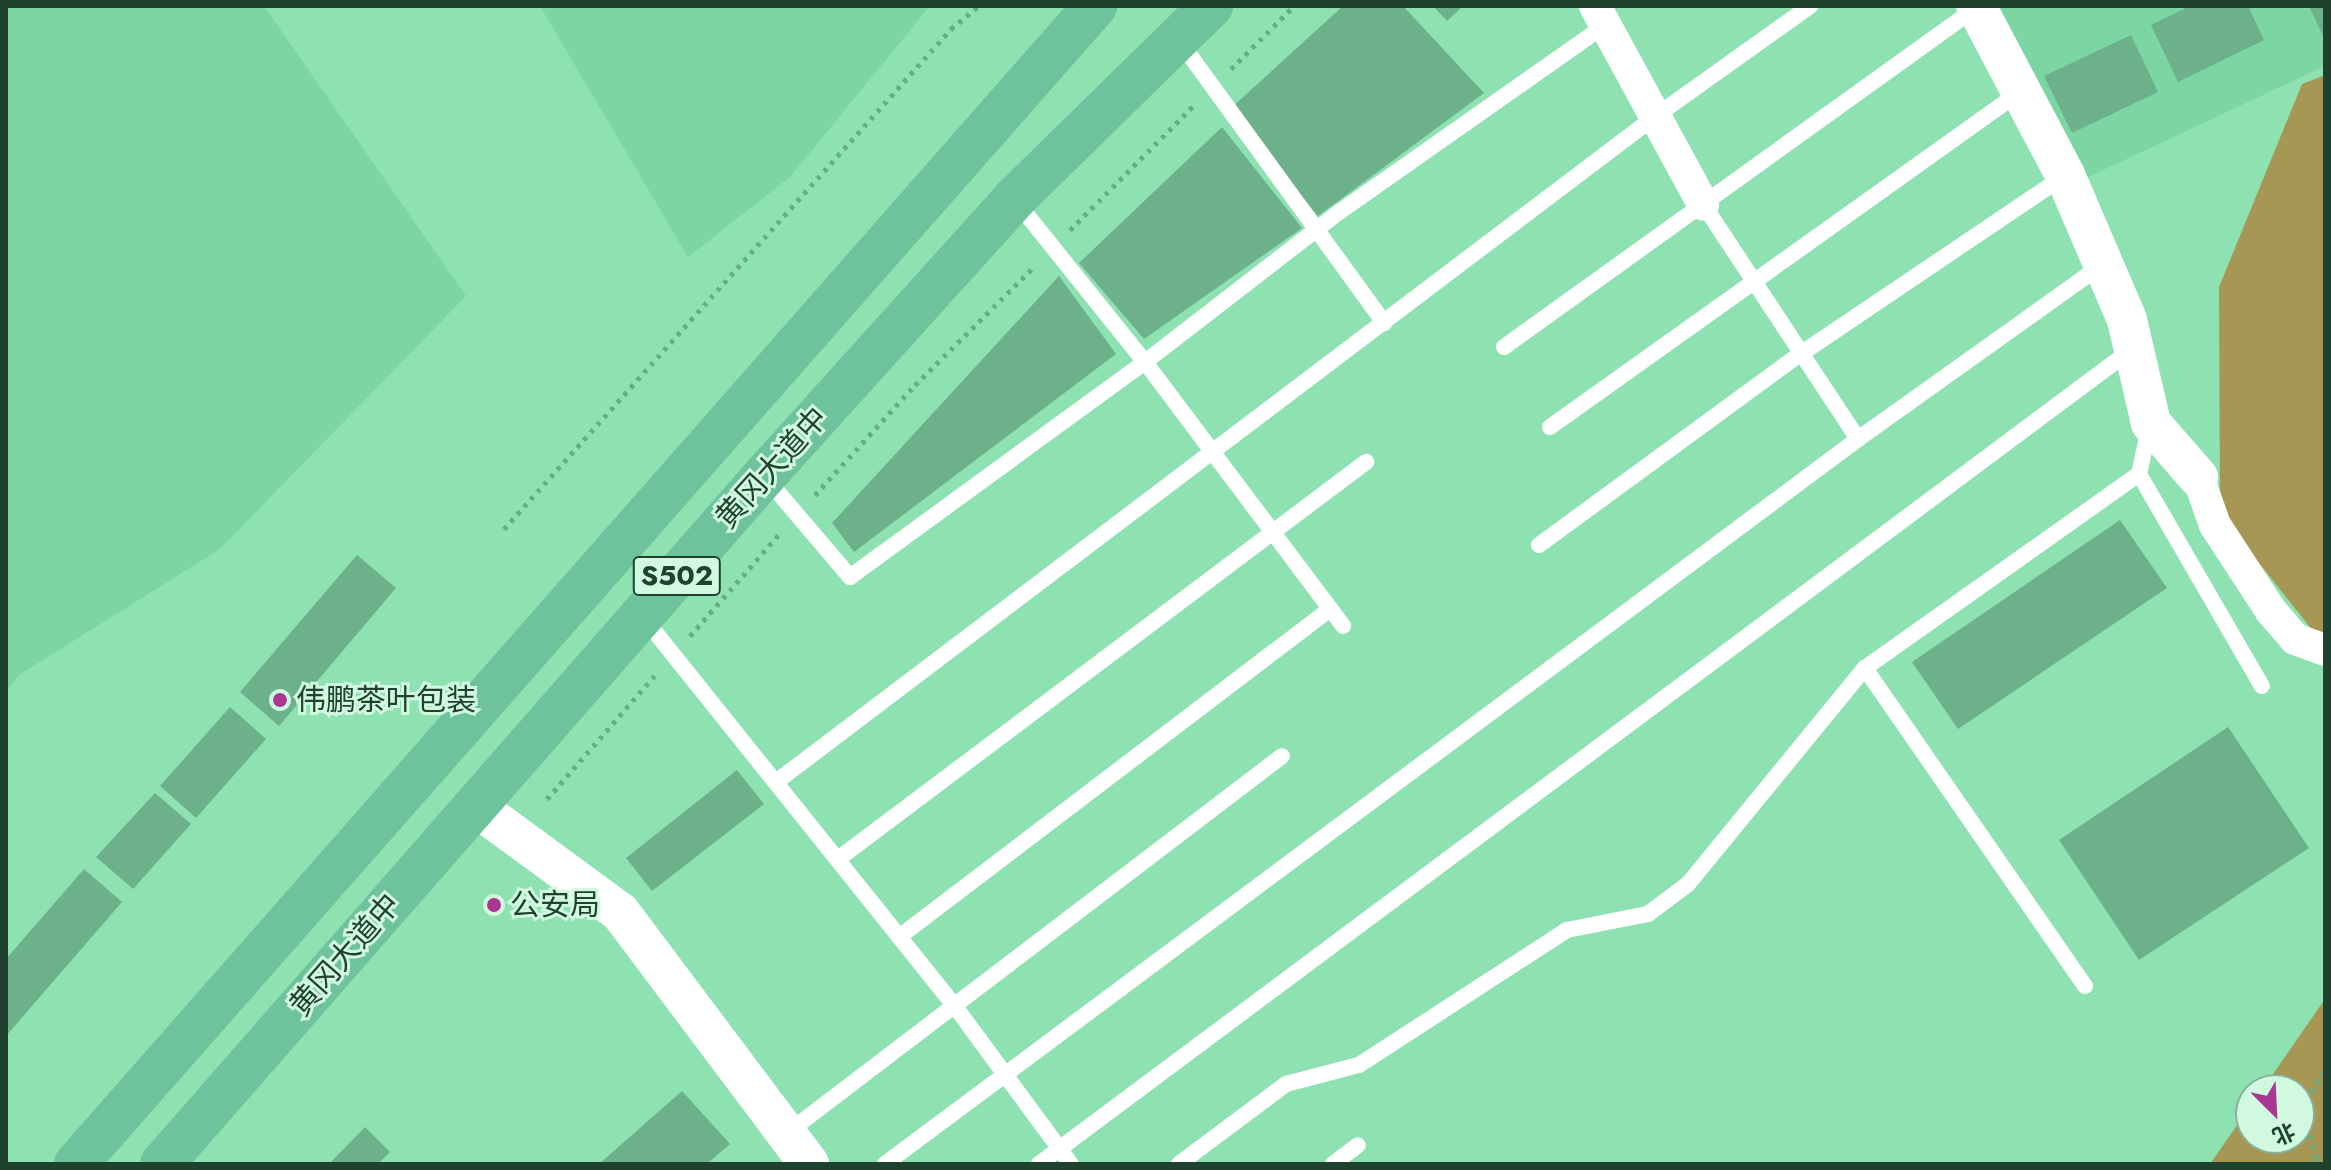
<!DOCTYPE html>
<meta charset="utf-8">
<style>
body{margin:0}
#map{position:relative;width:2331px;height:1170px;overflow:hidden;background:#8ee2b2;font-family:Jost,"Noto Sans SC",sans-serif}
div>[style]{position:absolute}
.built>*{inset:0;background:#7bd6a3}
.forest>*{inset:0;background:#a69854}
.building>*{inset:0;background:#6db18a}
.path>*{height:5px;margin-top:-2.5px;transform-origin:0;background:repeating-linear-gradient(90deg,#69ad87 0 4px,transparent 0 10px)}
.service>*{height:16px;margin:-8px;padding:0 8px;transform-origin:8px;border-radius:8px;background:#fff}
.minor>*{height:32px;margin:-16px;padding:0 16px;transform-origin:16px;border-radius:16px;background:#fff}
.tertiary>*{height:40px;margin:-20px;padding:0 20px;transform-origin:20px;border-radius:20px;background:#fff}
.primary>*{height:44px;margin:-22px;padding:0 22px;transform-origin:22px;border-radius:22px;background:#6fc39c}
.dots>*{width:22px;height:22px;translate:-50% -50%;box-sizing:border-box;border:4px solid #d0f9e0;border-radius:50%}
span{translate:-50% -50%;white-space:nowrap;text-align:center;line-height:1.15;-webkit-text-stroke:6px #d0f9e0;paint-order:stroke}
.shield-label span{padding:2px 6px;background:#d0f9e0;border:2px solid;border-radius:6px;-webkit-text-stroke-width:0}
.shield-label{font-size:28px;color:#1f422f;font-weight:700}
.street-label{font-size:30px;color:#1f422f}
.poi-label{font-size:30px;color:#1f422f}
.left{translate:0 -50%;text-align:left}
.frame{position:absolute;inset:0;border:8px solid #1f422f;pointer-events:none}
.north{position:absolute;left:2235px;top:1074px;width:80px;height:80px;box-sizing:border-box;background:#d0f9e0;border:2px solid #89b099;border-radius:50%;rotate:156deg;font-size:22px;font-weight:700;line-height:32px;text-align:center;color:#1f422f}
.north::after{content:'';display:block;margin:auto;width:28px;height:36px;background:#aa3791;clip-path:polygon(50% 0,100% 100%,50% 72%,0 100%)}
</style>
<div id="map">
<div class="built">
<div style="clip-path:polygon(6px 6px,264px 6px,466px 296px,220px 549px,19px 675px,6px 692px)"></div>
<div style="clip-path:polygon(540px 6px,930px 6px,790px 177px,688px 257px)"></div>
<div style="clip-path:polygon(1988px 6px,2325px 6px,2325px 66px,2082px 180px)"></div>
</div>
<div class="forest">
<div style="clip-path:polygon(2325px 75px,2325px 646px,2220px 514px,2219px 287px,2302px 84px)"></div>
<div style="clip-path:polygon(2325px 999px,2325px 1164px,2210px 1164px,2251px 1105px,2251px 1138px,2299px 1138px,2299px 1090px,2262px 1090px)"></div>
</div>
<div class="building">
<div style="clip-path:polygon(1343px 6px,1403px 6px,1484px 93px,1318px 216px,1230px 109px)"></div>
<div style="clip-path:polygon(1433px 6px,1463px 6px,1447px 21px)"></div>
<div style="clip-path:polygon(2190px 6px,2248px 6px,2264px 40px,2178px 82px,2151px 25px)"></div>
<div style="clip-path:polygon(2309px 6px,2325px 6px,2325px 40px)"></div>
<div style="clip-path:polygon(2131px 35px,2158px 92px,2072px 133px,2044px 76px)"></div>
<div style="clip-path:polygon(1222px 127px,1302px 228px,1144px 339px,1079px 263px)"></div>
<div style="clip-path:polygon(1059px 276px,1116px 354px,854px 552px,832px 523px)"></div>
<div style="clip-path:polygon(2120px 520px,2167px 588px,1958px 729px,1912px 662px)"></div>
<div style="clip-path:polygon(357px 555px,396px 588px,279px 726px,240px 692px)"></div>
<div style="clip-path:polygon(230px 707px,266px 739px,196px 818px,160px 786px)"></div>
<div style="clip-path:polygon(2228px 727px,2309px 848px,2139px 960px,2059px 840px)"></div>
<div style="clip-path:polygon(737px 770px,764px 804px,652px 891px,626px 858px)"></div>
<div style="clip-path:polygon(155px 793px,191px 824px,133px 889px,96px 857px)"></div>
<div style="clip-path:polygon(84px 869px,122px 902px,6px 1036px,6px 959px)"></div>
<div style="clip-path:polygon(682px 1091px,730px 1144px,707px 1164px,599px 1164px)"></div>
<div style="clip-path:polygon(365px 1127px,390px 1152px,378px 1164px,329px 1164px)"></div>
</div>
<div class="path">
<div style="left:1231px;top:69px;width:89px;rotate:-45deg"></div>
<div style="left:1070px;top:230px;width:177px;rotate:-45.2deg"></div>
<div style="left:815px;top:495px;width:149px;rotate:-47.7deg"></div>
<div style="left:915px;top:385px;width:169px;rotate:-44.8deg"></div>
<div style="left:504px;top:529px;width:671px;rotate:-48.2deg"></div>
<div style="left:951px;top:29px;width:35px;rotate:-40deg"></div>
<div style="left:690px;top:636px;width:138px;rotate:-48.8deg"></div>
<div style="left:547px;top:799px;width:167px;rotate:-48.9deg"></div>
<div style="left:2315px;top:1164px;width:6px;rotate:-72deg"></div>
<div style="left:2317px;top:1158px;width:52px;rotate:-108.1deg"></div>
<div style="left:2301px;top:1109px;width:45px;rotate:-57.7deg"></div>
</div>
<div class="service">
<div style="left:1178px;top:39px;width:351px;rotate:54deg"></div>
<div style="left:1015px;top:200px;width:208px;rotate:51.3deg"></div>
<div style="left:1145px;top:362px;width:330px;rotate:53.1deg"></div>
<div style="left:1703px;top:204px;width:282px;rotate:56.6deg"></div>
<div style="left:1504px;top:347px;width:581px;rotate:-35.69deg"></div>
<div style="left:1550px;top:427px;width:577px;rotate:-35.48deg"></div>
<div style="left:2139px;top:474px;width:245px;rotate:59.9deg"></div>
<div style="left:765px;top:477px;width:131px;rotate:49.6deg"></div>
<div style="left:850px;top:577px;width:365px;rotate:-36.1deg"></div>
<div style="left:1145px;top:362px;width:240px;rotate:-37.7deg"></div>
<div style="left:1335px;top:215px;width:330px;rotate:-35.1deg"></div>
<div style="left:1539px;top:545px;width:322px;rotate:-36.2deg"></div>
<div style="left:1799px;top:355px;width:320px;rotate:-34deg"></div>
<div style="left:643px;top:617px;width:497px;rotate:51.3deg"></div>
<div style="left:954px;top:1005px;width:197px;rotate:53.7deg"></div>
<div style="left:776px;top:782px;width:1100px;rotate:-37.13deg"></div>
<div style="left:1653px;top:118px;width:193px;rotate:-35.5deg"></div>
<div style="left:838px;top:859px;width:661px;rotate:-36.94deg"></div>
<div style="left:899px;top:937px;width:542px;rotate:-37.27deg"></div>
<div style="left:2085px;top:986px;width:387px;rotate:-124.7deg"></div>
<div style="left:1865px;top:668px;width:336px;rotate:-35.3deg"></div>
<div style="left:2139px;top:474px;width:46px;rotate:-77.5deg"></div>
<div style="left:787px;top:1133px;width:622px;rotate:-37.29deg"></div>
<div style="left:885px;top:1164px;width:1213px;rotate:-36.69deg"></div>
<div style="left:1858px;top:439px;width:301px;rotate:-35.5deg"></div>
<div style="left:1039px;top:1164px;width:1362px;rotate:-36.7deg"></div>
<div style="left:1179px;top:1164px;width:134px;rotate:-36.8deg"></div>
<div style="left:1286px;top:1084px;width:75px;rotate:-14.6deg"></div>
<div style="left:1359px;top:1065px;width:248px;rotate:-33deg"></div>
<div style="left:1567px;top:930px;width:83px;rotate:-11.2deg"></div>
<div style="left:1648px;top:914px;width:50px;rotate:-36.9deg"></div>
<div style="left:1688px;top:884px;width:279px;rotate:-50.7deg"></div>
<div style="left:1333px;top:1164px;width:31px;rotate:-37deg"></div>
</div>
<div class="minor">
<div style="left:1595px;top:6px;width:226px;rotate:61.4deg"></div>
<div style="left:2198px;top:477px;width:51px;rotate:70.5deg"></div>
<div style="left:2215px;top:525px;width:103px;rotate:56.9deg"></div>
<div style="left:2271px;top:611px;width:37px;rotate:49deg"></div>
<div style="left:2295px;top:639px;width:32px;rotate:20deg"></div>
</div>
<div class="tertiary">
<div style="left:1976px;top:6px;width:191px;rotate:62.2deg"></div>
<div style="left:2065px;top:175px;width:158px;rotate:66.8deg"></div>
<div style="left:2127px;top:320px;width:106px;rotate:76.9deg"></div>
<div style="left:2151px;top:423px;width:72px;rotate:49deg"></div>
<div style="left:475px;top:806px;width:180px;rotate:36.2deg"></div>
<div style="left:620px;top:912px;width:315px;rotate:53.1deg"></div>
</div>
<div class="primary">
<div style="left:76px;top:1164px;width:1543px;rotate:-48.65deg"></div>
<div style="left:162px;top:1164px;width:914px;rotate:-48.81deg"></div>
<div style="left:764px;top:476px;width:373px;rotate:-47.9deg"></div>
<div style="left:1014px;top:199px;width:276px;rotate:-44.4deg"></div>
</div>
<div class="dots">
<div style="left:280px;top:700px;background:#aa3791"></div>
<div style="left:494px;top:905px;background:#aa3791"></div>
</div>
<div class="shield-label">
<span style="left:677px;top:576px">S502</span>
</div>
<div class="street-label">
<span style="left:772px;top:468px;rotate:-48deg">黄冈大道中</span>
<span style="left:345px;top:955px;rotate:-49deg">黄冈大道中</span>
</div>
<div class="poi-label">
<span class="left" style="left:296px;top:700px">伟鹏茶叶包装</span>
<span class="left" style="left:510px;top:905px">公安局</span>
</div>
<div class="frame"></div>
<div class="north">北</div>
</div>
